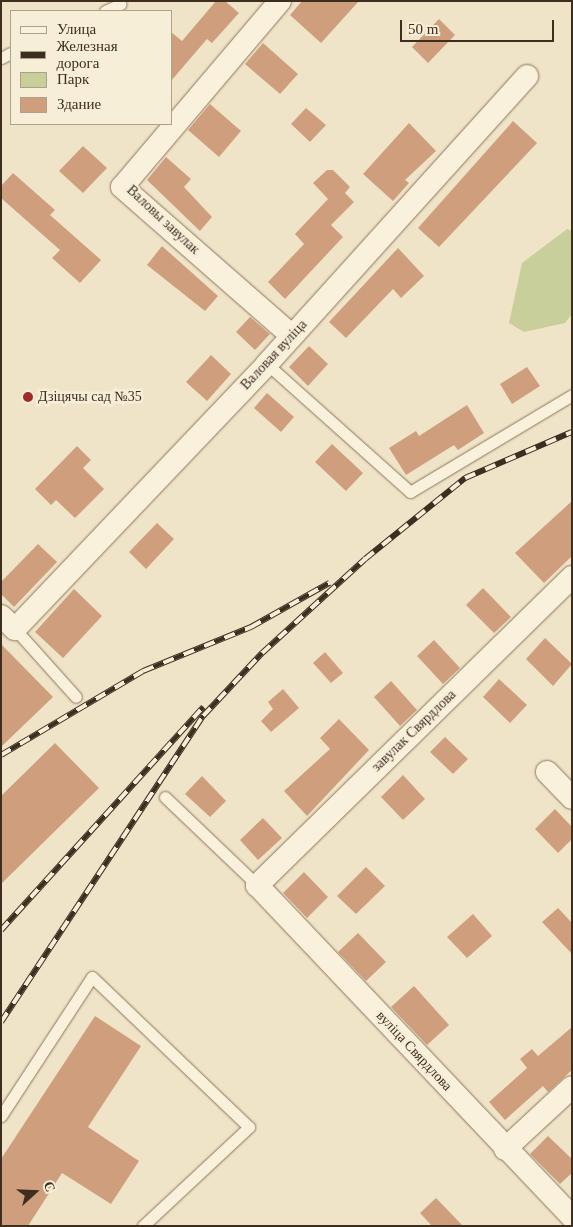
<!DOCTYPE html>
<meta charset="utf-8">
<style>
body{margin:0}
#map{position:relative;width:573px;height:1227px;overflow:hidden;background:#f0e4c8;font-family:"Times New Roman",serif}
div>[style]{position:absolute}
.green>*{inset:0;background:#c9cf9b}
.building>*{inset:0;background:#cf9f7d}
.roads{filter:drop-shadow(0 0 1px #8d765c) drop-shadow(0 0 1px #8d765c)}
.lane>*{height:11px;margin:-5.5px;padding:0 5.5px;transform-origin:5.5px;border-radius:5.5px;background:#faf1dc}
.street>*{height:22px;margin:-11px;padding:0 11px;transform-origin:11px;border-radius:11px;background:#faf1dc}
.rail>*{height:5.5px;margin-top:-2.75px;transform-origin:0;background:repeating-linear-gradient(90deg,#f7eed8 0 11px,#3d2e20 0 22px);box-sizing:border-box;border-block:1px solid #3d2e20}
.dots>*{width:14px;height:14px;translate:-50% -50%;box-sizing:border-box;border:2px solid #f7eed8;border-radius:50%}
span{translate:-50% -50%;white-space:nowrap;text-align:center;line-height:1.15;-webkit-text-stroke:5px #f7eed8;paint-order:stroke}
.street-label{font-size:14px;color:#3d2e20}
.poi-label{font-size:14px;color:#3d2e20}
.left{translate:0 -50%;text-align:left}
.frame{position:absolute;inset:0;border:2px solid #3d2e20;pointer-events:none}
.legend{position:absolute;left:10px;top:10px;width:162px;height:115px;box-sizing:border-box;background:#f7eed8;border:1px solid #ada18e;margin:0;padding:6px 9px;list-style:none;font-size:15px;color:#3d2e20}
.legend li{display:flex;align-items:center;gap:10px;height:25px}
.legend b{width:25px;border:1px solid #ada18e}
.north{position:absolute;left:10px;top:1167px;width:50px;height:50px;-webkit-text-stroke:4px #f7eed8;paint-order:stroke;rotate:70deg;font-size:14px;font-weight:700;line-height:20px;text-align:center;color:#3d2e20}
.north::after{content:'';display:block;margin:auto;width:18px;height:22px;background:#3d2e20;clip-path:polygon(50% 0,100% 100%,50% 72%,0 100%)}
.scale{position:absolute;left:400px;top:20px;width:154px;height:22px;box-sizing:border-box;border:2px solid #3d2e20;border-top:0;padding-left:6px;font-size:15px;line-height:18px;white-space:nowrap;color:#3d2e20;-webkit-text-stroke:4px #f7eed8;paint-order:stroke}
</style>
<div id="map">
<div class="green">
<div style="clip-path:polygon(567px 229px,572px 231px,572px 314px,565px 323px,524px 332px,509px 323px,522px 263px)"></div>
</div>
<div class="building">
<div style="clip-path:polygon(216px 1px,225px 1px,239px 13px,212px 43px,207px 39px,171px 81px,171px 32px,182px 41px)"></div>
<div style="clip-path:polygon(302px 1px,359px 1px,321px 43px,290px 15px)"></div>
<div style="clip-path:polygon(439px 19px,455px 35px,428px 63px,412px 47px)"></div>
<div style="clip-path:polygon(263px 43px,298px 74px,280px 94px,245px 64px)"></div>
<div style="clip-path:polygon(210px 104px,241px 131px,219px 157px,188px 130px)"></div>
<div style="clip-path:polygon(306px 108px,326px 125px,310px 142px,291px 124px)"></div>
<div style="clip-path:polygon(513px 121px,537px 143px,439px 247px,418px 228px)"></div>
<div style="clip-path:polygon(409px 123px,436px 151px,405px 180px,409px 183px,393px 201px,363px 174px)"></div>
<div style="clip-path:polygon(83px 146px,107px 168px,83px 193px,59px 171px)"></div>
<div style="clip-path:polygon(166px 157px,191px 179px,184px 187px,212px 217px,200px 231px,147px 180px)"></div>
<div style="clip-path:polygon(327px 170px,333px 170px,350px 187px,345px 193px,354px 202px,331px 225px,343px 237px,285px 299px,268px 282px,304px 244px,295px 234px,328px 199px,313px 183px)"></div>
<div style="clip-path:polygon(13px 173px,55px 210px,50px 215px,101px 260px,80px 283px,52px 258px,60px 250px,1px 198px,1px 186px)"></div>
<div style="clip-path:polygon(162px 246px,218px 296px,205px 311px,147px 265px)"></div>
<div style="clip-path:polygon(398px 248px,424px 276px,401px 298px,393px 289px,346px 338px,329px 322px)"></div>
<div style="clip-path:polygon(250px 317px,270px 334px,255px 350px,236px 332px)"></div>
<div style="clip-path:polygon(309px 346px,328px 364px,308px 386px,289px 367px)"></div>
<div style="clip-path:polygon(211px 355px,231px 374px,207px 401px,186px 382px)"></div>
<div style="clip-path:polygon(527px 367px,540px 386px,512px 404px,500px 384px)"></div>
<div style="clip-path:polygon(267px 393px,294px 417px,281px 432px,254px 408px)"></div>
<div style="clip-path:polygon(467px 405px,484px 433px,458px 450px,454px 445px,406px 475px,389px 448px,416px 431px,419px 436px)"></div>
<div style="clip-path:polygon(332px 444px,363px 473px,346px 491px,315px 462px)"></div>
<div style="clip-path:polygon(77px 446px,91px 460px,83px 468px,104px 489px,75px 518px,56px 500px,51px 505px,35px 489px)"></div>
<div style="clip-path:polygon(572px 501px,572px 556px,544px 583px,515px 553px)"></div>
<div style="clip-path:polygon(157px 523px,174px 539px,146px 569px,129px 552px)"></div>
<div style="clip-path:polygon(38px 544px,57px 562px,14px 607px,1px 594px,1px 582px)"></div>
<div style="clip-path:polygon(483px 588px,511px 617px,494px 633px,466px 605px)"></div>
<div style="clip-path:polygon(74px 589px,102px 616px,63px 658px,35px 632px)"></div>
<div style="clip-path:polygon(545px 638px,572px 664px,553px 686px,526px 659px)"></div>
<div style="clip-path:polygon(434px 640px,460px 668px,443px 684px,417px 656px)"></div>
<div style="clip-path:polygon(1px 644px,53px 697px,1px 747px)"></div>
<div style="clip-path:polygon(325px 652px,343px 673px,331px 683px,313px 663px)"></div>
<div style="clip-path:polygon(499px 679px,527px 705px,510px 723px,483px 697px)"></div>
<div style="clip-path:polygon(391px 681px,417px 710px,400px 726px,374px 697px)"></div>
<div style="clip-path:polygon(283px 689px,299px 708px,271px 732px,261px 721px,273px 709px,268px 702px)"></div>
<div style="clip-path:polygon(339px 719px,369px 750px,307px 816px,284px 791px,330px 749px,320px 738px)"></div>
<div style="clip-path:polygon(445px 737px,468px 759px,453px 774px,430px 752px)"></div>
<div style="clip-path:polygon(55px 743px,99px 788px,1px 884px,1px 796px)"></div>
<div style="clip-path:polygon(403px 775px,425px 799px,403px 820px,381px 797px)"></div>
<div style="clip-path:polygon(202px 776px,226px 801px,210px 817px,185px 794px)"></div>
<div style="clip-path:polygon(555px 809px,572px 827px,572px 839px,558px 853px,535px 829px)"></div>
<div style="clip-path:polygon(263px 818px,282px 838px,258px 860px,240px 840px)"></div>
<div style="clip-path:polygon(366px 867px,385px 886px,356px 914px,337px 896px)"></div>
<div style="clip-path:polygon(304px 872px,328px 897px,307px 918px,283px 893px)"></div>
<div style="clip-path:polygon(558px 908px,572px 923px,572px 954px,542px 922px)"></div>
<div style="clip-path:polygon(473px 914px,492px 936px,467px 958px,447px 937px)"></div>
<div style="clip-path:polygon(358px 933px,386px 962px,366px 981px,338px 952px)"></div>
<div style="clip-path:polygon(414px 986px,449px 1025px,427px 1045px,391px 1007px)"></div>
<div style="clip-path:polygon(95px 1016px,141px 1046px,88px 1127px,139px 1161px,111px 1204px,62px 1173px,28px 1226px,1px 1226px,1px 1159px)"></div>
<div style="clip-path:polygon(572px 1027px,572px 1070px,548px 1092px,543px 1086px,505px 1120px,489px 1102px,527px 1068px,520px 1059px,532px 1049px,538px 1056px)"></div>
<div style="clip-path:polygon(548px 1136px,572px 1159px,572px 1173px,560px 1184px,530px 1154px)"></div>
<div style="clip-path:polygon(436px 1198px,463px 1226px,432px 1226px,420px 1213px)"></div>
</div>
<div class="roads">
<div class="lane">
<div style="left:105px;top:11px;width:17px;rotate:-24deg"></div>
<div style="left:1px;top:58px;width:11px;rotate:-27deg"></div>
<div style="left:267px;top:364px;width:192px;rotate:41.8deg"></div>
<div style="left:410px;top:492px;width:189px;rotate:-30.9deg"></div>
<div style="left:15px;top:629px;width:91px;rotate:48.1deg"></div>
<div style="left:165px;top:797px;width:127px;rotate:43.7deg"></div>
<div style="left:1px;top:1116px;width:166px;rotate:-56.8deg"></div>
<div style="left:92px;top:977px;width:217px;rotate:43.7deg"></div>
<div style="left:249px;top:1127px;width:145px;rotate:137deg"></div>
</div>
<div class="street">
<div style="left:280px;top:1px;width:244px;rotate:130.3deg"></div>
<div style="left:122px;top:187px;width:226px;rotate:41.2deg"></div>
<div style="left:572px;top:577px;width:441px;rotate:135.6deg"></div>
<div style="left:257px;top:885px;width:458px;rotate:46.5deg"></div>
<div style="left:1px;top:616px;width:19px;rotate:43deg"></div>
<div style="left:15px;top:629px;width:366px;rotate:-46.4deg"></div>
<div style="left:267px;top:364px;width:388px;rotate:-47.9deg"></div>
<div style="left:547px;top:772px;width:36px;rotate:46deg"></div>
<div style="left:505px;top:1149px;width:91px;rotate:-42.8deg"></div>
</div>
</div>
<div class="rail">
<div style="left:1px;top:755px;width:165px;rotate:-30.6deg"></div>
<div style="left:143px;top:671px;width:117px;rotate:-22.2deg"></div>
<div style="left:251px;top:627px;width:90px;rotate:-29.4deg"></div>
<div style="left:1px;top:930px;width:301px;rotate:-47.8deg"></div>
<div style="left:1px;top:1022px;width:367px;rotate:-56.6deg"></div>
<div style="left:203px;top:716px;width:86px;rotate:-46.9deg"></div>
<div style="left:262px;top:653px;width:139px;rotate:-42.4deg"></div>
<div style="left:365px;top:559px;width:129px;rotate:-39deg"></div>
<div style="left:465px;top:478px;width:116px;rotate:-23.3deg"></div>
</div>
<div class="dots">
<div style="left:28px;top:397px;background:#9e2a2b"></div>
</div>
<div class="street-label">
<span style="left:163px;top:220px;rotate:43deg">Валовы завулак</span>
<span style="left:274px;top:355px;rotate:-47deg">Валовая вуліца</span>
<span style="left:414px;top:731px;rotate:-44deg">завулак Свярдлова</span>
<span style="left:414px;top:1051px;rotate:47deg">вуліца Свярдлова</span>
</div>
<div class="poi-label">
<span class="left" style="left:38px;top:397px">Дзіцячы сад №35</span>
</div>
<div class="frame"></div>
<ul class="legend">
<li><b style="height:6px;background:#faf1dc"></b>Улица</li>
<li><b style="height:6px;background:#3d2e20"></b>Железная дорога</li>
<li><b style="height:14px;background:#c9cf9b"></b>Парк</li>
<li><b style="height:14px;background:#cf9f7d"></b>Здание</li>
</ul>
<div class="north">С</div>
<div class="scale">50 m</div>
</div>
